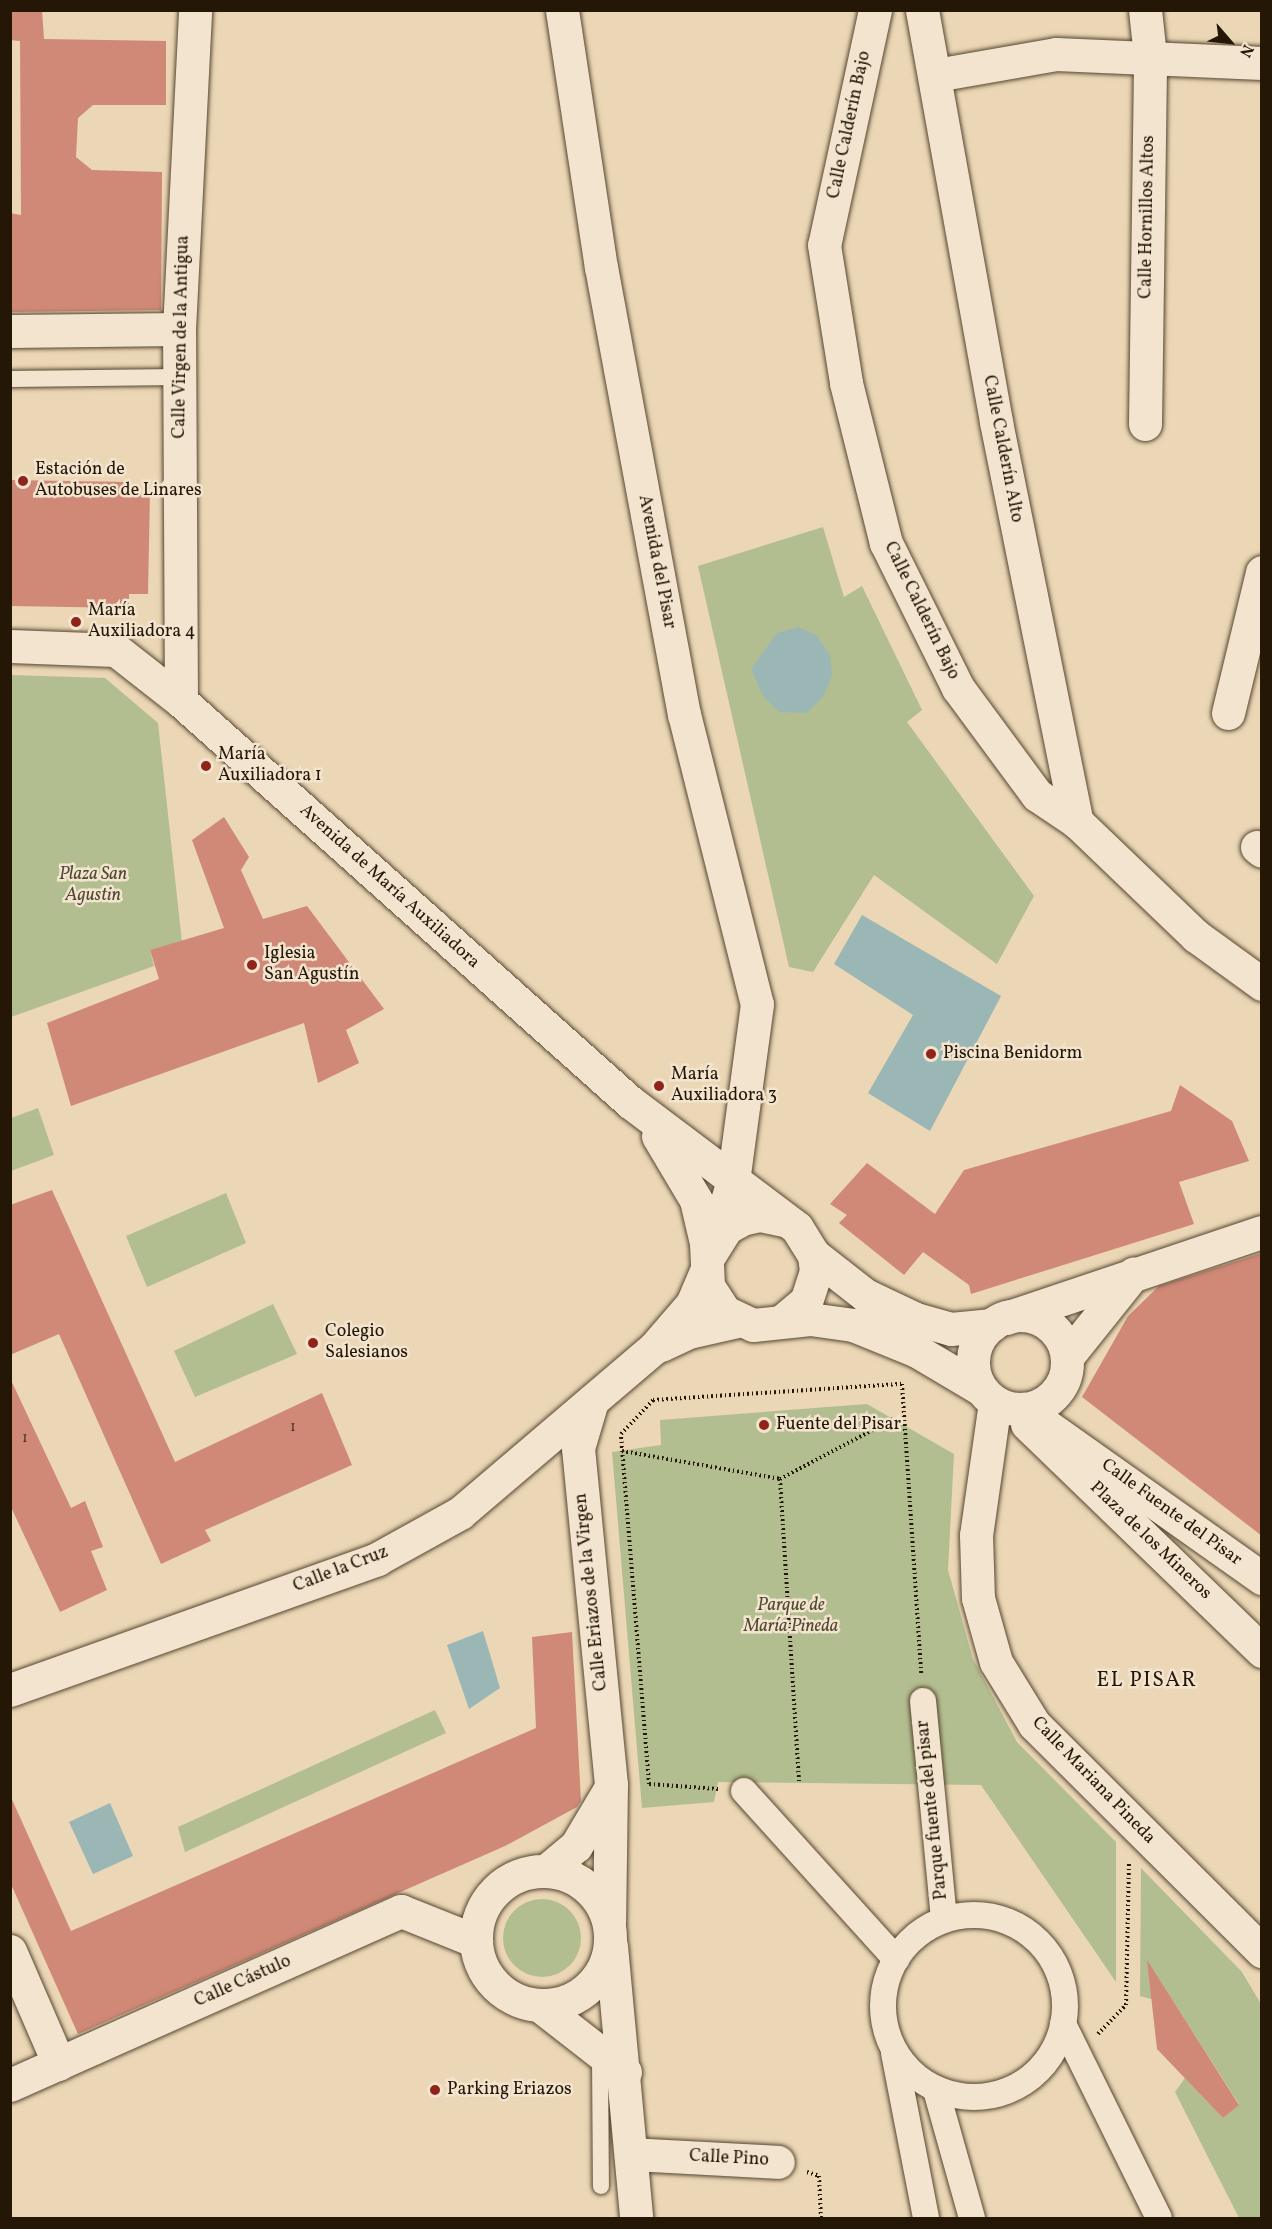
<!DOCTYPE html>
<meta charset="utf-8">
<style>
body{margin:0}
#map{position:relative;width:1272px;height:2229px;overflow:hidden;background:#ebd6b5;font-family:Vollkorn,serif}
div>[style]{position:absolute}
.green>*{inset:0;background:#b3be90}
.round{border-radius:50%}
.water>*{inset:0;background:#9ab7b5}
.building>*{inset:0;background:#d08977}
.path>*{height:4px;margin-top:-2px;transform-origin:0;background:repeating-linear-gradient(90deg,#241705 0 1.5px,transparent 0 4.5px)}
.roads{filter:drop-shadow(0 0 2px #564731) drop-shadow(0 0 2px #564731)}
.service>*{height:16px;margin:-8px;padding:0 8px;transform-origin:8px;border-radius:8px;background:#f2e4cf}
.pedestrian>*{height:26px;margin:-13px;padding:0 13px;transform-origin:13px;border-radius:13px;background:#f2e4cf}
.pedestrian>.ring{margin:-13px;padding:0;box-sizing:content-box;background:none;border:26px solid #f2e4cf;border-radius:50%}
.minor>*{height:33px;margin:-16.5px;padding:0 16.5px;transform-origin:16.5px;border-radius:16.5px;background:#f2e4cf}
.minor>.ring{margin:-16.5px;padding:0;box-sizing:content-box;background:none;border:33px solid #f2e4cf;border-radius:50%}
.tertiary>*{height:33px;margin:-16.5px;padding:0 16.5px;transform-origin:16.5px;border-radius:16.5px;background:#f2e4cf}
.secondary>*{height:33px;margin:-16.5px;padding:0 16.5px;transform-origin:16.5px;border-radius:16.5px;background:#f2e4cf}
.secondary>.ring{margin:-16.5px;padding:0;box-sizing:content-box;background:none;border:33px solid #f2e4cf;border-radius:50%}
.dots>*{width:16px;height:16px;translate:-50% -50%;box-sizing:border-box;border:3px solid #f2e4cf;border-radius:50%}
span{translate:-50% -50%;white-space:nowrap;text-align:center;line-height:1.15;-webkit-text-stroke:5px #f2e4cf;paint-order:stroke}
.number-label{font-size:15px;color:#4f3422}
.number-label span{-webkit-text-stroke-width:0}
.street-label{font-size:18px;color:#241705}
.poi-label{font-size:18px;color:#241705}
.left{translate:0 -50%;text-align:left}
.park-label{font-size:18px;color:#4f492f;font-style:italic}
.quarter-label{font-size:21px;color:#241705;letter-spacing:1.5px}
.frame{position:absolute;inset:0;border:12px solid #241705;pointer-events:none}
.north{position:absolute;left:1200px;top:12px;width:60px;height:60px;-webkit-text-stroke:4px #f2e4cf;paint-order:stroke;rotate:118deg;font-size:16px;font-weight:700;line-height:24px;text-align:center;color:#241705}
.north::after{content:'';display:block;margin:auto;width:21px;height:27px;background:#241705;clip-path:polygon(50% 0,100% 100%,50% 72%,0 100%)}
</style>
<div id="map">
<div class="green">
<div style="clip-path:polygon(823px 527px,844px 597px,862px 586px,922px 710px,907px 722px,1034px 896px,997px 964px,874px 875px,813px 972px,789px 967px,698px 566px)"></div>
<div style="clip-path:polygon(11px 675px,105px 678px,158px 723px,182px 942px,150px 950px,154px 966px,11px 1017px)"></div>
<div style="clip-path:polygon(38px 1108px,54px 1155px,11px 1171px,11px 1118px)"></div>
<div style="clip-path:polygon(226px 1193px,246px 1243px,147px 1287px,126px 1236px)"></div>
<div style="clip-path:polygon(273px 1304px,297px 1354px,195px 1397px,174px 1351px)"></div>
<div style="clip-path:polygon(867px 1404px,954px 1454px,948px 1570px,973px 1659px,1017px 1742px,1116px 1842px,1116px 1982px,981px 1785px,718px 1782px,714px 1802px,642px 1808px,612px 1452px,661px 1445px,660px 1420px)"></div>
<div style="clip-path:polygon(435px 1710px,446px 1733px,185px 1852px,178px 1827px)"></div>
<div style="clip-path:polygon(1141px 1868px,1242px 1972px,1261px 2004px,1261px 2218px,1239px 2218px,1175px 2092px,1185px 2078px,1223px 2118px,1239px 2104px,1165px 1989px,1151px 1999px,1140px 1996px)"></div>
<div class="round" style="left:503px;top:1899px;width:78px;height:78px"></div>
</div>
<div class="water">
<div style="clip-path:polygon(798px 627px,816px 635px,830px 655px,832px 675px,823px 697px,807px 713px,779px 712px,763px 696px,751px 669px,777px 633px)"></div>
<div style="clip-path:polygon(862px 915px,1001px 996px,930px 1131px,868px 1093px,913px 1015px,834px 964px)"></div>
<div style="clip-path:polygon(483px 1631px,500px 1688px,469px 1709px,447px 1645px)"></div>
<div style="clip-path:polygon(110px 1803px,133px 1856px,93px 1874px,69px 1822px)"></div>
</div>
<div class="building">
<div style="clip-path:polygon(10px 10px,42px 10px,44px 39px,166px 41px,166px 105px,93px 105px,78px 118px,76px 157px,92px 170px,162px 172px,161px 310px,10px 312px,10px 213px,21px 215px,20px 41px,10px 40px)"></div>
<div style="clip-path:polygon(10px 480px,128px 482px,128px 493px,150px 493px,148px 594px,129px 594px,129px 608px,10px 606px)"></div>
<div style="clip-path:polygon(224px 817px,249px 857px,241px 870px,263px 919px,307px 906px,384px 1009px,346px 1030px,359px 1063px,318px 1083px,304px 1023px,71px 1106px,47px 1023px,159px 979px,150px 950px,224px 928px,192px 840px)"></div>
<div style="clip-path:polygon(1180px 1085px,1232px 1121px,1249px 1161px,1179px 1182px,1194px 1224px,971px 1294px,969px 1285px,923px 1252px,904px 1275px,839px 1223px,847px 1215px,830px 1204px,867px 1163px,935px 1214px,964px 1170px,1171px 1111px)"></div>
<div style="clip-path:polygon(52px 1190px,175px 1462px,322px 1393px,352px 1465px,205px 1530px,211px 1541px,161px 1564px,59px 1334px,10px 1355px,10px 1205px)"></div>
<div style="clip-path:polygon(1262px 1253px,1262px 1536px,1082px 1397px,1128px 1316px,1159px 1286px)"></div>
<div style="clip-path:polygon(10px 1378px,71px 1508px,85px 1501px,103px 1547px,91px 1551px,107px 1590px,60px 1612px,10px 1505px)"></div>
<div style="clip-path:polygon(572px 1632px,581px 1801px,577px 1807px,505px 1846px,78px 2034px,10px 1882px,10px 1795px,71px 1931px,536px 1728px,532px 1637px)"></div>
<div style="clip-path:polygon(1147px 1960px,1239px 2105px,1223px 2118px,1157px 2049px)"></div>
</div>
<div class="path">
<div style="left:622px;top:1451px;width:160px;rotate:10deg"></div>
<div style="left:780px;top:1479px;width:128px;rotate:-28deg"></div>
<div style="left:780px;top:1479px;width:305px;rotate:86.4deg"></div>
<div style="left:718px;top:1789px;width:69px;rotate:-175.9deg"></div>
<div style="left:649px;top:1784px;width:351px;rotate:-94.6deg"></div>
<div style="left:621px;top:1434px;width:47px;rotate:-46.7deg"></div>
<div style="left:653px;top:1400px;width:250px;rotate:-3.7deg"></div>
<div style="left:902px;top:1384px;width:290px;rotate:86.2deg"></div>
<div style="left:1098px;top:2034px;width:40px;rotate:-46deg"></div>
<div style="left:1126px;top:2005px;width:142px;rotate:-88.8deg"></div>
<div style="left:807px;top:2172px;width:13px;rotate:18deg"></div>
<div style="left:819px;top:2176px;width:42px;rotate:87.3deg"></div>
</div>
<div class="roads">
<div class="service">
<div style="left:10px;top:379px;width:169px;rotate:-0.7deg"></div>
<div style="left:600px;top:2053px;width:133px;rotate:89.6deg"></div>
</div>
<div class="pedestrian">
<div style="left:923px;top:1701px;width:219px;rotate:84.5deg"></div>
<div style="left:744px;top:1791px;width:227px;rotate:47.9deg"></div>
<div class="ring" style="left:883px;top:1915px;width:156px;height:156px"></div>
<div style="left:1063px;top:2024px;width:216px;rotate:63.7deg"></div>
<div style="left:894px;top:2053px;width:168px;rotate:79deg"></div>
<div style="left:936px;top:2090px;width:133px;rotate:74.3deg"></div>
</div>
<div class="minor">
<div style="left:875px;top:10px;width:240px;rotate:102.2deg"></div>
<div style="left:824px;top:245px;width:140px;rotate:80.9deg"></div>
<div style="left:846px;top:383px;width:165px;rotate:76deg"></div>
<div style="left:886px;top:543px;width:162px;rotate:63.6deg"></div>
<div style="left:958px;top:688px;width:133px;rotate:53.6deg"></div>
<div style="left:1037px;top:795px;width:48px;rotate:34deg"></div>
<div style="left:1077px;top:822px;width:165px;rotate:43.8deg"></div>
<div style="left:1196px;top:936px;width:82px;rotate:36deg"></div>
<div style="left:922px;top:10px;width:419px;rotate:79.8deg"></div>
<div style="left:996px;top:422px;width:408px;rotate:78.6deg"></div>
<div style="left:936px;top:75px;width:122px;rotate:-9.9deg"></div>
<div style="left:1056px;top:54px;width:206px;rotate:2.5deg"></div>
<div style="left:10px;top:331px;width:169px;rotate:-0.7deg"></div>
<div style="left:1145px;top:424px;width:368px;rotate:-89.2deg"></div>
<div style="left:1150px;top:56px;width:46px;rotate:-96.2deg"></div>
<div style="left:181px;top:701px;width:372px;rotate:-90.3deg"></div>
<div style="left:179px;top:329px;width:319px;rotate:-87.1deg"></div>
<div style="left:1228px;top:713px;width:145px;rotate:-76.4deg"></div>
<div style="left:1257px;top:847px;width:6px;rotate:39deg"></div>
<div style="left:714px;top:1242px;width:64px;rotate:-72.7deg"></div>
<div style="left:661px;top:1345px;width:31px;rotate:-25deg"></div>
<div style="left:689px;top:1332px;width:50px;rotate:-12.7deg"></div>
<div style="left:592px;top:1401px;width:49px;rotate:106.6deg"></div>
<div style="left:578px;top:1448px;width:338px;rotate:84.4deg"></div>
<div style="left:611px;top:1784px;width:137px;rotate:90.8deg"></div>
<div style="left:995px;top:1402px;width:134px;rotate:98.1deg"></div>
<div style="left:976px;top:1535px;width:63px;rotate:88.2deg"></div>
<div style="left:978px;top:1598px;width:66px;rotate:74.3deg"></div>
<div style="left:996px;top:1662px;width:73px;rotate:58.5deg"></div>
<div style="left:1034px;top:1724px;width:322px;rotate:44.9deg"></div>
<div style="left:10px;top:1690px;width:390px;rotate:-19.6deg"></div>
<div style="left:377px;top:1559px;width:95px;rotate:-29deg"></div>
<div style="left:460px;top:1513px;width:255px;rotate:-40.4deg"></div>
<div style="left:654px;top:1348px;width:58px;rotate:-49.2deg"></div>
<div style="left:692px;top:1304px;width:36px;rotate:-67deg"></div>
<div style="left:546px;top:1871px;width:39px;rotate:-40deg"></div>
<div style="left:576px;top:1846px;width:63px;rotate:-59.3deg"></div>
<div class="ring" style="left:476px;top:1871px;width:101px;height:101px"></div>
<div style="left:611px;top:1946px;width:273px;rotate:84.7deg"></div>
<div style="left:10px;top:1951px;width:123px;rotate:66.6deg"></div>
<div style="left:539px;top:2005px;width:109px;rotate:37.9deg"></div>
<div style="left:10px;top:2085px;width:428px;rotate:-24deg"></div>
<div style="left:401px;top:1911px;width:81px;rotate:21.8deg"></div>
<div style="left:631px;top:2154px;width:147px;rotate:3.1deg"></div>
</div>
<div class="tertiary">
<div style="left:562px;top:10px;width:260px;rotate:81.4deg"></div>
<div style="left:601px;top:267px;width:455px;rotate:79.5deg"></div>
<div style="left:684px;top:714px;width:299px;rotate:75.9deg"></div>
<div style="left:757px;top:1004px;width:179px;rotate:97.7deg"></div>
<div style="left:1006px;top:1318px;width:270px;rotate:-18.6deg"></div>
<div style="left:1067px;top:1357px;width:107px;rotate:-51.4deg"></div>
<div style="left:1027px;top:1424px;width:327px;rotate:44deg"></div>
</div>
<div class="secondary">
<div style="left:10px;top:646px;width:106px;rotate:2.2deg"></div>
<div style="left:116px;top:650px;width:83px;rotate:38.1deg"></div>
<div style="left:181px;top:701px;width:602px;rotate:41.77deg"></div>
<div style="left:630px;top:1102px;width:209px;rotate:37deg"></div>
<div style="left:797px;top:1228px;width:32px;rotate:58deg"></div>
<div style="left:814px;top:1255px;width:16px;rotate:83deg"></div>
<div style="left:816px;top:1271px;width:32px;rotate:108deg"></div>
<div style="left:806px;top:1301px;width:31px;rotate:140deg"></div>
<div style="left:658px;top:1136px;width:74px;rotate:59.3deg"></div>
<div style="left:696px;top:1200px;width:44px;rotate:76.9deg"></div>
<div style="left:706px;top:1243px;width:43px;rotate:87.3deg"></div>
<div style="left:708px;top:1286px;width:31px;rotate:57deg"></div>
<div style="left:725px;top:1312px;width:31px;rotate:25deg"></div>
<div style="left:753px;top:1325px;width:57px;rotate:-6deg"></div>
<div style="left:810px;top:1319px;width:43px;rotate:7.9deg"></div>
<div style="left:853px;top:1325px;width:69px;rotate:22.1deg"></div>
<div style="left:917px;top:1351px;width:74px;rotate:30.7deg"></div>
<div style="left:814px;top:1255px;width:65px;rotate:38.1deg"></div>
<div style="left:865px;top:1295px;width:56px;rotate:25.2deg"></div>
<div style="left:916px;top:1319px;width:36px;rotate:16deg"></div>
<div style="left:951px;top:1329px;width:41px;rotate:-5.6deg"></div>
<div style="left:707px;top:1259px;width:36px;rotate:-58deg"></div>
<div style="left:726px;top:1228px;width:18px;rotate:-29deg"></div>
<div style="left:742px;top:1219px;width:18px;rotate:-13deg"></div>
<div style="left:760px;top:1215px;width:24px;rotate:12deg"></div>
<div class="ring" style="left:973px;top:1315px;width:61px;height:61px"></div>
<div style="left:1023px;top:1409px;width:293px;rotate:35.3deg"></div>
</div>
</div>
<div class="dots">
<div style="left:23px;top:481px;background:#8f2418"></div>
<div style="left:76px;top:622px;background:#8f2418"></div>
<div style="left:206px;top:766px;background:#8f2418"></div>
<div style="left:252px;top:965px;background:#8f2418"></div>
<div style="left:931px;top:1054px;background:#8f2418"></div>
<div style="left:659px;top:1086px;background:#8f2418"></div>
<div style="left:313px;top:1343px;background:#8f2418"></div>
<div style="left:764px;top:1425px;background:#8f2418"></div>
<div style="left:435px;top:2090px;background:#8f2418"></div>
</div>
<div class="number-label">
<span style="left:293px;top:1428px">1</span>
<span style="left:25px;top:1439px">1</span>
</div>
<div class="street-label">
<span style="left:850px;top:125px;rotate:-78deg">Calle Calderín Bajo</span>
<span style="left:1148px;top:217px;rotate:-89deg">Calle Hornillos Altos</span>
<span style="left:182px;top:337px;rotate:-89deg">Calle Virgen de la Antigua</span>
<span style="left:1002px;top:449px;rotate:79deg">Calle Calderín Alto</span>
<span style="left:656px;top:562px;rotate:79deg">Avenida del Pisar</span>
<span style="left:921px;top:611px;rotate:64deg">Calle Calderín Bajo</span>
<span style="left:389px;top:887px;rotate:42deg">Avenida de María Auxiliadora</span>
<span style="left:1171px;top:1513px;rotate:36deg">Calle Fuente del Pisar</span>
<span style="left:1150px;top:1541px;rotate:44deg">Plaza de los Mineros</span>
<span style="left:341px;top:1570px;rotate:-21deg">Calle la Cruz</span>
<span style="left:592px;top:1592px;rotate:-96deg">Calle Eriazos de la Virgen</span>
<span style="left:1093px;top:1781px;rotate:46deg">Calle Mariana Pineda</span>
<span style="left:933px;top:1810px;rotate:-96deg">Parque fuente del pisar</span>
<span style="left:243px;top:1982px;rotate:-24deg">Calle Cástulo</span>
<span style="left:729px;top:2159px;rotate:3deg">Calle Pino</span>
</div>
<div class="poi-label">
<span class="left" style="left:35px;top:481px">Estación de<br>Autobuses de Linares</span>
<span class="left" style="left:88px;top:622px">María<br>Auxiliadora 4</span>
<span class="left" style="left:218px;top:766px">María<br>Auxiliadora 1</span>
<span class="left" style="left:264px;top:965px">Iglesia<br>San Agustín</span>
<span class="left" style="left:943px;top:1054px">Piscina Benidorm</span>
<span class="left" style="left:671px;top:1086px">María<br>Auxiliadora 3</span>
<span class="left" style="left:325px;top:1343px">Colegio<br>Salesianos</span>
<span class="left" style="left:776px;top:1425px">Fuente del Pisar</span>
<span class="left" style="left:447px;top:2090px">Parking Eriazos</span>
</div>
<div class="park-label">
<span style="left:93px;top:886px">Plaza San<br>Agustin</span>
<span style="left:791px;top:1617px">Parque de<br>María Pineda</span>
</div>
<div class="quarter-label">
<span style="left:1147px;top:1681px">EL PISAR</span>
</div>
<div class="frame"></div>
<div class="north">N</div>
</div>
